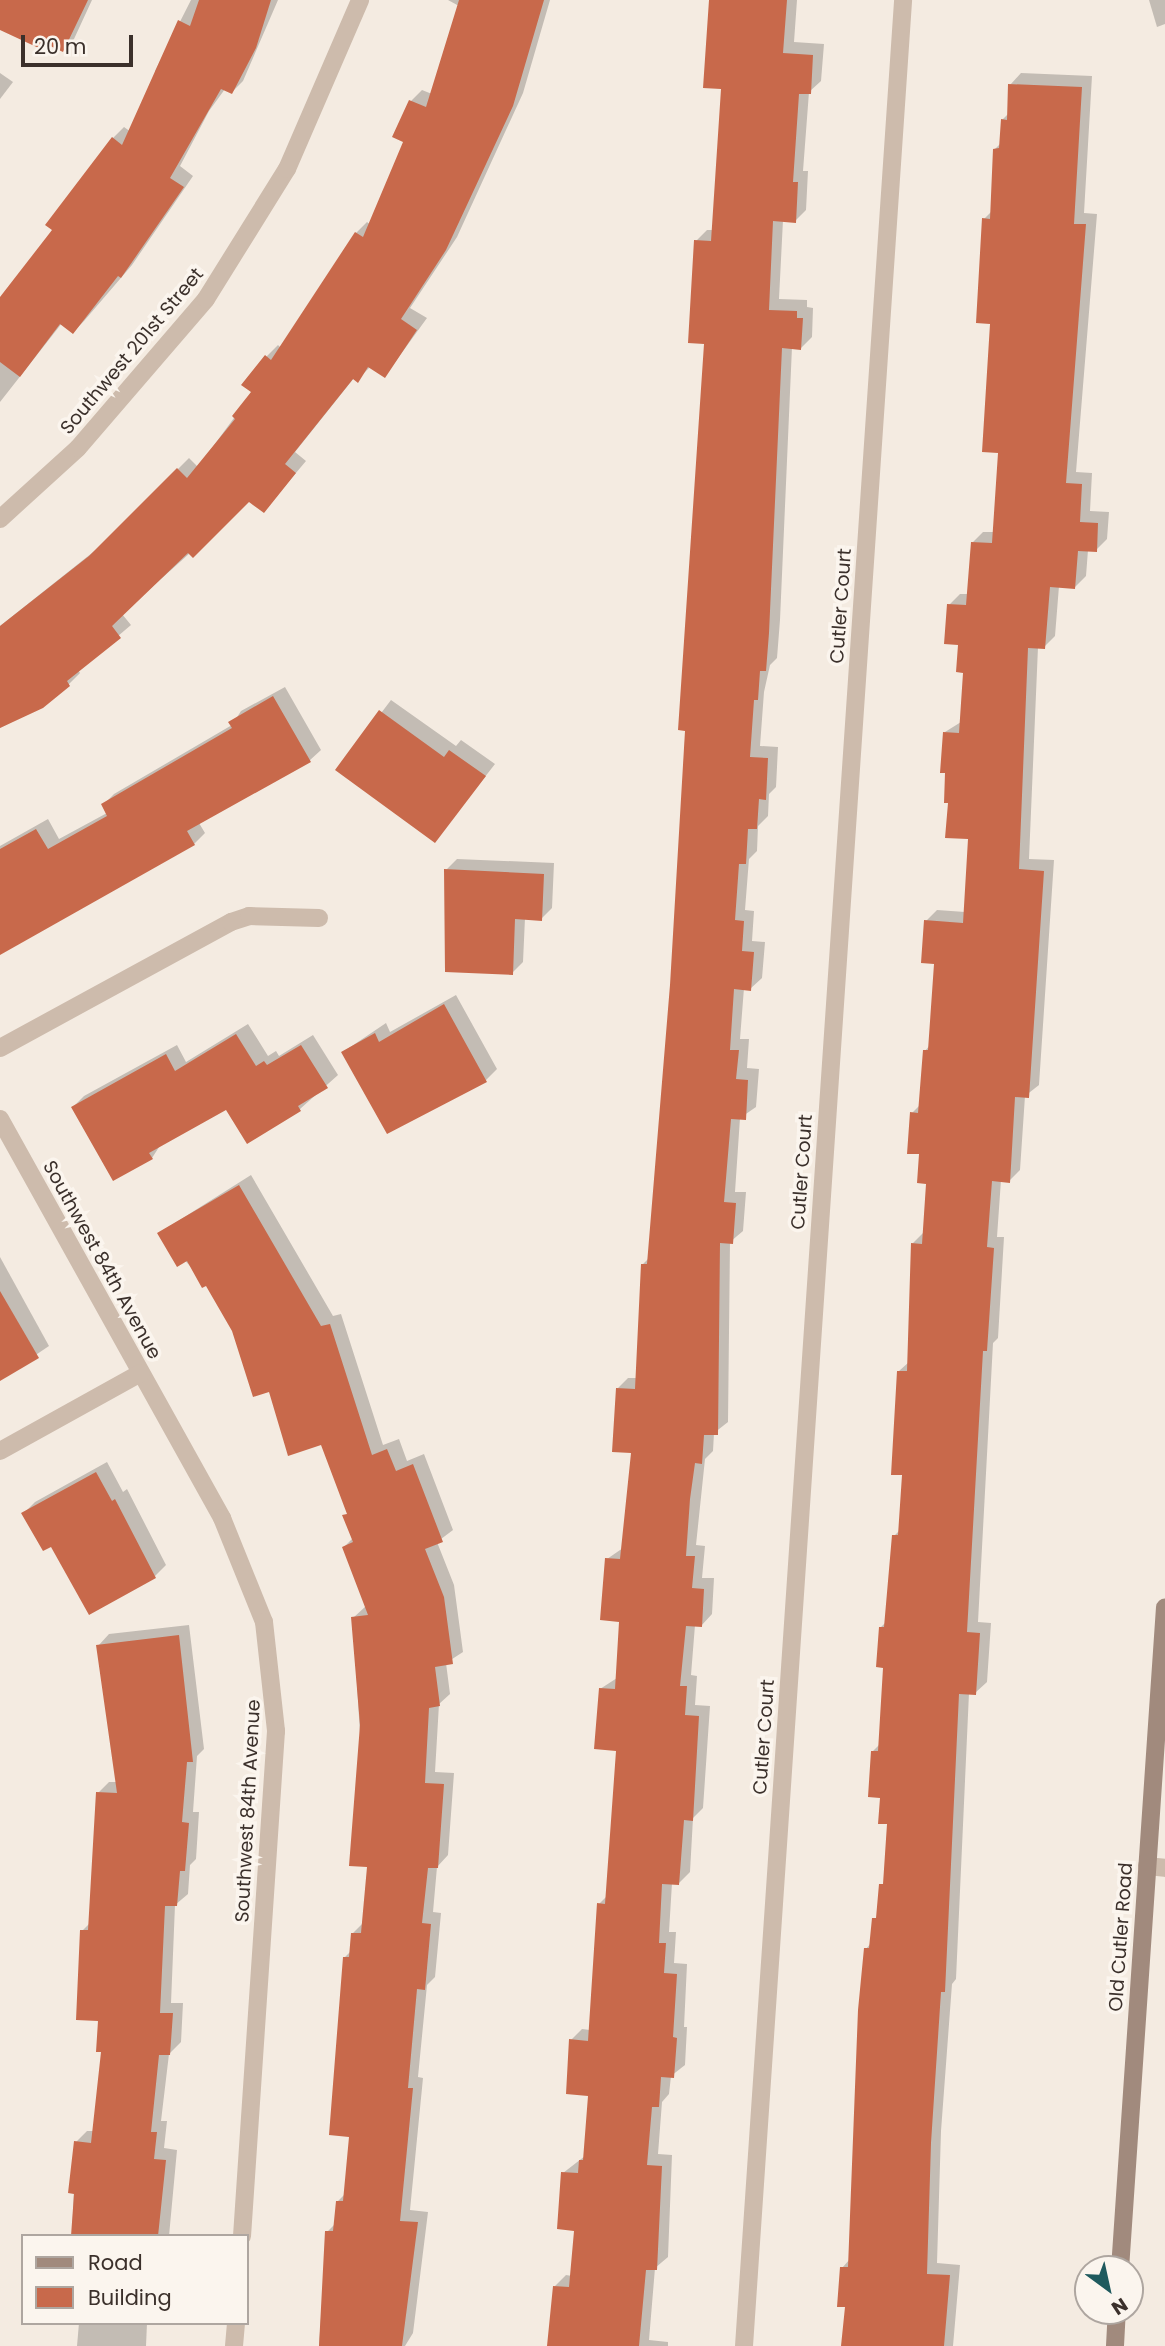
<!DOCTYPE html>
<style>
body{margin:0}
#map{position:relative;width:1165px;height:2346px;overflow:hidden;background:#f4ebe1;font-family:Poppins,sans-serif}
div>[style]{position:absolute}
.shadow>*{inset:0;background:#0003}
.building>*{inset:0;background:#c8694b}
.street>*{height:18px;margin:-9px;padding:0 9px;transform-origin:9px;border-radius:9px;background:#cdbbac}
.secondary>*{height:18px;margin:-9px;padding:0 9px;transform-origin:9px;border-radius:9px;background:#a18a7d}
span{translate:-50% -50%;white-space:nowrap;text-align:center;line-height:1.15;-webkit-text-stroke:7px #fbf5ee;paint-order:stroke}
.street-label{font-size:19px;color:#3b302b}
.legend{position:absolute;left:21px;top:2234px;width:228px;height:91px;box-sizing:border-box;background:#fbf5ee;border:2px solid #aea6a0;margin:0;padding:9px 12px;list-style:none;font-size:21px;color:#3b302b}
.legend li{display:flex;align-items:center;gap:14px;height:35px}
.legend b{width:35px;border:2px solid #aea6a0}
.north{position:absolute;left:1074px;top:2255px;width:70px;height:70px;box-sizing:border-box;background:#fbf5ee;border:2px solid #aea6a0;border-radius:50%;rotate:147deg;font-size:19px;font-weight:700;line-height:28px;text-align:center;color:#3b302b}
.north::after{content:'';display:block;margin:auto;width:24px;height:32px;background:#1f5a5e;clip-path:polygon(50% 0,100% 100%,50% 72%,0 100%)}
.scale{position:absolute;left:21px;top:35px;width:112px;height:32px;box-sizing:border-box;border:4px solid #3b302b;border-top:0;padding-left:9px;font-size:21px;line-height:24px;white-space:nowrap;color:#3b302b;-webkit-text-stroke:5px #fbf5ee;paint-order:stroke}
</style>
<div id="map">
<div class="shadow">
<div style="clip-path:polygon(0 0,92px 0,74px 39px,63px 50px,47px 43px,43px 47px,0 28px)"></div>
<div style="clip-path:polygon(191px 0,278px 0,243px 81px,232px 92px,225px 89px,209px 111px,180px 166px,193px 176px,132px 265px,84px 321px,73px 332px,62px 323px,0 402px,0 311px,113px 138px,124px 127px,131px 132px,160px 74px,155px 71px)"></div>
<div style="clip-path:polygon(448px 0,550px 0,523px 93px,457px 237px,410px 308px,427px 318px,385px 376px,371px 366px,357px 380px,354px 378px,295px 452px,306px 461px,264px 511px,249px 500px,122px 614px,131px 625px,78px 670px,80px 673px,69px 684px,42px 706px,0 728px,0 626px,102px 545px,189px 458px,198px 467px,253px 392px,267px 356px,278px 345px,281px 348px,356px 233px,367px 222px,371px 225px,405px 141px,394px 136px,411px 101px,422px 90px,432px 94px,459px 6px)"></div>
<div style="clip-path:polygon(711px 0,797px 0,794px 42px,824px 44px,821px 81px,809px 92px,803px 171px,808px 171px,806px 210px,795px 221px,783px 220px,779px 299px,807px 300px,807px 307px,813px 308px,812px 337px,801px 348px,792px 347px,780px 620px,777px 658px,770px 665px,764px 692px,760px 746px,778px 747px,776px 787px,769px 794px,768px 816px,758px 826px,757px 851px,749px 859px,745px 910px,754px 911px,752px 941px,765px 942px,762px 978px,750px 989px,744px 988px,740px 1039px,749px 1039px,747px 1068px,759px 1069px,756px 1107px,740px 1118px,735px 1192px,746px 1192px,743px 1231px,730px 1242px,728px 1422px,714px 1433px,713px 1451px,705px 1459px,696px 1545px,705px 1546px,702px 1578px,714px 1578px,712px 1614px,701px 1626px,695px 1625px,691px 1675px,697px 1676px,695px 1705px,710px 1706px,703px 1808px,693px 1818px,690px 1872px,679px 1883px,672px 1883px,669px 1932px,676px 1932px,674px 1963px,687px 1964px,684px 2027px,687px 2027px,685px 2065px,671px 2076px,669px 2094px,662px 2102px,658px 2154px,672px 2155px,668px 2257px,655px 2268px,649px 2340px,668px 2342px,668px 2346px,549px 2346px,555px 2286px,566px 2275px,572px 2276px,576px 2229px,563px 2173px,585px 2156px,590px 2094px,571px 2040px,582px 2029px,590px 2030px,599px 1904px,607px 1896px,618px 1749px,600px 1689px,617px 1678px,621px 1620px,607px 1559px,623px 1548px,633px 1451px,617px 1389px,628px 1378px,637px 1378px,643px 1264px,650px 1257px,672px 985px,706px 343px,696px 241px,707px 230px,713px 230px,723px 87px)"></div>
<div style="clip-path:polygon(1149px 0,1165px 0,1165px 24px,1157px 27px)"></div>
<div style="clip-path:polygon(0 73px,13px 82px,0 99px)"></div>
<div style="clip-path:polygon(1021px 73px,1092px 76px,1084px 213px,1097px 214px,1076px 472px,1092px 473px,1090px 511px,1109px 512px,1107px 539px,1096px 550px,1088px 550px,1086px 576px,1075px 587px,1059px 586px,1055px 636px,1044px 647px,1038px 647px,1029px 859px,1054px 860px,1039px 1085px,1025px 1096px,1020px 1170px,1009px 1181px,1001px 1180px,997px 1237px,1004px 1237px,998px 1338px,993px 1343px,978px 1622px,991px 1623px,987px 1682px,975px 1693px,969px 1693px,956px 1979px,952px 1984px,941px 2131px,937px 2263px,960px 2265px,953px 2346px,843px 2346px,847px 2306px,842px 2268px,850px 2259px,866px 1949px,871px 1943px,885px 1880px,889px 1823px,872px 1752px,880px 1744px,885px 1666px,880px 1628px,886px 1622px,894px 1536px,901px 1529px,904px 1474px,899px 1371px,909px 1362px,912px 1244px,924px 1232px,928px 1182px,912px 1113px,920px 1105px,925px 1051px,930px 1045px,936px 962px,926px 921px,937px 910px,965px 912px,970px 837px,950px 801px,945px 732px,961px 722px,965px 671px,949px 605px,960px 594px,969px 594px,972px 543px,983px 532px,995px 532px,1000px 452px,984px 219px,992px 211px,995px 149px,1001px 143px,1002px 120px,1009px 113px,1010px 85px)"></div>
<div style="clip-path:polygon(285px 687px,321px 750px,309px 761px,199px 823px,205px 833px,194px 844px,0 953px,0 846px,48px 819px,59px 839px,107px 813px,103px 805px,114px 794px,232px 725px,241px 711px)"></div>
<div style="clip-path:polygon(391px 700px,456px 746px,461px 740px,495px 764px,435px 841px,338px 770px)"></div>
<div style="clip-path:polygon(457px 859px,554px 863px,552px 908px,541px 919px,525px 918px,523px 962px,512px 973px,446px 870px)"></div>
<div style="clip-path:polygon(456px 995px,497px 1069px,486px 1080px,343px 1052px,386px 1023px,390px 1032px)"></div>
<div style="clip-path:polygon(248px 1024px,268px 1056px,276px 1051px,279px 1056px,313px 1035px,338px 1075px,300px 1109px,248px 1141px,227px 1108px,161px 1144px,152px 1158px,73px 1107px,84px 1096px,177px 1045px,186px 1062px)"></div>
<div style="clip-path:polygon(251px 1175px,333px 1316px,341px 1314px,383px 1445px,399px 1439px,407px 1461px,424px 1454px,453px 1530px,437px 1542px,454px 1585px,463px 1652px,446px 1663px,450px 1694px,439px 1704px,435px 1772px,454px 1773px,448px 1855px,437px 1867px,433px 1912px,441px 1913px,435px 1977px,427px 1985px,418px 2077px,423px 2078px,410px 2210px,428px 2212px,413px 2333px,405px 2346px,319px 2346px,327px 2232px,336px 2223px,338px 2201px,345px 2194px,351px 2135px,345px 1957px,351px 1951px,353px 1933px,363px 1923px,368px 1866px,353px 1618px,366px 1606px,344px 1547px,353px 1538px,345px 1516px,349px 1512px,322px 1443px,270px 1390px,207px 1284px,159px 1233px)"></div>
<div style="clip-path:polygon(0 1257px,49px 1346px,0 1379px)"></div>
<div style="clip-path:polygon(107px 1462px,123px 1492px,127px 1489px,166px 1565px,155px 1576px,52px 1544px,24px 1513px,35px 1502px)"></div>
<div style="clip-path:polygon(189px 1625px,204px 1749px,197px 1756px,193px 1812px,199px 1812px,196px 1859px,190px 1865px,188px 1894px,175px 1905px,171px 2003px,183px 2003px,181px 2042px,169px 2054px,161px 2121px,167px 2121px,164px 2148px,177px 2150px,169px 2236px,72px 2236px,76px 2142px,87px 2131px,94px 2131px,103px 2051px,82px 1931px,90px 1923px,98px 1793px,109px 1782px,118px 1782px,98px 1646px,109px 1634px)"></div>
<div style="clip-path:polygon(79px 2323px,147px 2323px,146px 2346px,77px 2346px)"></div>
</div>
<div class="building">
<div style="clip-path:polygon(0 0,88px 0,63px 52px,46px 44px,43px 50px,0 30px)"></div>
<div style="clip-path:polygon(199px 0,271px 0,256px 48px,232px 94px,221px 89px,170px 178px,184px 187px,121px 278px,118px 276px,73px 334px,60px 324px,20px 377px,0 362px,0 297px,52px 230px,45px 225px,112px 137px,122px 145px,178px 20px,190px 26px)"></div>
<div style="clip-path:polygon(459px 0,544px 0,513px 106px,446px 250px,401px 319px,417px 330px,385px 378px,368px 367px,358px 383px,353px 379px,285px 464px,296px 473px,264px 513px,249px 502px,193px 558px,188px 553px,112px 626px,121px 638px,67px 681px,70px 686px,43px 708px,0 728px,0 626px,89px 556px,177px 468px,187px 478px,235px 419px,232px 416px,251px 392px,241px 385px,265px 355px,271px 360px,355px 232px,363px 237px,403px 142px,392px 137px,409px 100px,426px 107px)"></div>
<div style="clip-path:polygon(709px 0,787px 0,783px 53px,813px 55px,811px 94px,799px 94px,793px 182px,798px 182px,796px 223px,773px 221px,769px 310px,797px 311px,797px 318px,803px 318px,801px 350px,782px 348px,769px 633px,766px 671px,760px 671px,758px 700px,754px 700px,750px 757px,768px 758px,766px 800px,759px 799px,757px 829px,748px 829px,746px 864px,739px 864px,735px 920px,744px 921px,742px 951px,754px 952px,751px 991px,734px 989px,730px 1050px,739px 1050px,736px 1079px,748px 1080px,746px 1120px,731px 1119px,724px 1202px,736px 1203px,733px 1244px,720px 1243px,718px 1435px,704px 1435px,702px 1464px,695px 1463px,690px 1499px,686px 1556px,695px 1556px,692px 1588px,704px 1589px,702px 1627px,686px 1626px,680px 1686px,687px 1686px,685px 1715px,699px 1716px,693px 1821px,684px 1820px,679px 1885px,662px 1884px,659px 1943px,666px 1943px,664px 1973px,677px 1974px,673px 2037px,677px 2038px,674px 2078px,661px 2077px,659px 2107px,652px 2107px,647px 2165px,662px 2166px,657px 2270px,646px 2270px,639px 2346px,547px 2346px,553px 2286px,569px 2287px,574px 2231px,557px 2229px,561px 2172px,578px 2173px,579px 2160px,583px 2160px,588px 2096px,566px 2094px,569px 2039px,588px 2041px,597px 1903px,605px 1904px,616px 1751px,594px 1749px,599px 1688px,615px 1689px,619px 1622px,600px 1620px,605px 1558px,620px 1559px,631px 1453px,612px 1452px,616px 1388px,635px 1389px,641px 1264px,647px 1264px,670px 985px,685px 731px,678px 730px,704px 344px,688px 343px,694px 240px,711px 241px,721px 89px,703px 88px)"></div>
<div style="clip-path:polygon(1008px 84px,1082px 87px,1074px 224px,1086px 224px,1066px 483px,1082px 484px,1080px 522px,1098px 523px,1097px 552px,1078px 551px,1075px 589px,1050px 587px,1045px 649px,1028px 648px,1019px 869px,1044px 871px,1029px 1098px,1015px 1097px,1010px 1183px,992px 1181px,987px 1247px,994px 1248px,987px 1351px,983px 1351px,967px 1632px,980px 1633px,976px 1695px,959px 1694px,945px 1992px,941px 1992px,931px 2143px,927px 2274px,950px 2275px,944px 2346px,841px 2346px,845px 2307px,837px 2307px,840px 2267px,848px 2267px,858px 2010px,864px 1948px,869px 1948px,872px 1918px,876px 1918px,879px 1884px,883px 1884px,887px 1824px,878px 1824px,880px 1798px,868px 1797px,871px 1751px,878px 1751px,883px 1668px,876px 1667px,879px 1627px,884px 1627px,892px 1535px,898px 1535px,902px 1475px,891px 1475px,897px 1371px,907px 1371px,911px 1243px,922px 1244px,926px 1184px,917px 1183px,919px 1154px,907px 1154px,910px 1112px,918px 1113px,923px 1050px,928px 1050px,934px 964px,921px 963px,924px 920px,963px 923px,968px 839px,945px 838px,948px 803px,944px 803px,945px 773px,940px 773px,943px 732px,959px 733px,963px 673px,956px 672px,958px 645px,944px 644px,947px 604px,966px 605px,971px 542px,992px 543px,998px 453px,982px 452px,990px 324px,976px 323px,982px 218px,990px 219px,993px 149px,999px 148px,1001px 119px,1007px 120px)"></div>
<div style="clip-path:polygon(273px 696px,311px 762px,187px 831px,195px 845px,0 955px,0 849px,36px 829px,48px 849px,107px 816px,101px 804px,232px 728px,228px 722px)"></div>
<div style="clip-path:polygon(379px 710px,444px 757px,449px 750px,486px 776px,435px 843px,335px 770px)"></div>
<div style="clip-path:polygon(444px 869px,544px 874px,542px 921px,515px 919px,513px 975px,445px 972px)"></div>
<div style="clip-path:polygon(444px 1004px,487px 1082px,387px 1134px,341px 1052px,375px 1033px,379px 1042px)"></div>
<div style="clip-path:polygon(236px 1034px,256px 1066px,264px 1061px,267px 1065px,301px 1045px,328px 1088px,298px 1106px,301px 1111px,247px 1144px,226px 1110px,149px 1153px,153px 1159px,113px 1181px,71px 1107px,166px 1054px,175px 1071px)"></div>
<div style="clip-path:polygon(239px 1185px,321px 1326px,330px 1324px,372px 1455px,387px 1449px,396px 1471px,413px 1464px,443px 1542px,425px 1549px,444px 1597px,453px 1664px,435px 1667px,440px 1706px,429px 1708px,425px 1783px,444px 1784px,438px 1868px,428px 1868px,422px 1923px,431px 1924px,425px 1990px,417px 1989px,408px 2088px,413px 2088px,400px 2221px,418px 2222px,402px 2346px,319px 2346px,325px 2231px,333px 2231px,336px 2201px,343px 2201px,349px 2137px,329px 2135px,343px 1957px,349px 1957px,351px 1933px,361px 1933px,367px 1867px,349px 1866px,360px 1725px,351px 1617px,368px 1615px,342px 1547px,353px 1542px,342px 1515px,347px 1514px,321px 1445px,288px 1456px,269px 1392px,253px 1397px,232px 1331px,206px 1286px,202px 1288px,187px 1261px,177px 1267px,157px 1233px)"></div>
<div style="clip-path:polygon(0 1291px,39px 1358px,0 1381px)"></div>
<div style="clip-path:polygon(96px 1472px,112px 1501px,115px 1499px,156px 1578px,89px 1615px,51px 1547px,43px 1551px,21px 1513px)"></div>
<div style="clip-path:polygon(179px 1635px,193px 1762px,187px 1762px,182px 1822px,189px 1823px,185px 1871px,180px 1871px,177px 1906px,165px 1906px,160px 2013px,173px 2013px,170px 2055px,159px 2055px,151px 2132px,157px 2132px,154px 2159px,166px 2160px,158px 2236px,71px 2236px,74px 2194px,68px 2193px,74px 2141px,91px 2143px,101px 2052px,96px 2052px,98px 2021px,76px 2020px,80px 1930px,88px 1930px,96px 1792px,117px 1793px,96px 1645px)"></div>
</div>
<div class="street">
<div style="left:0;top:519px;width:105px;rotate:-42.3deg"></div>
<div style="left:78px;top:448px;width:196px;rotate:-49.3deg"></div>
<div style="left:206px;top:299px;width:153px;rotate:-58.1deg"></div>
<div style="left:287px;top:169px;width:184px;rotate:-66.6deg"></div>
<div style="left:0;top:1048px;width:263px;rotate:-28.6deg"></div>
<div style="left:231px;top:922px;width:19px;rotate:-18deg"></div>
<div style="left:249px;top:916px;width:70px;rotate:1.6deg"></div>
<div style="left:0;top:1119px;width:457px;rotate:60.9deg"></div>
<div style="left:222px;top:1518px;width:112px;rotate:68deg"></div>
<div style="left:264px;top:1622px;width:110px;rotate:83.7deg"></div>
<div style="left:276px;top:1731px;width:506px;rotate:93.85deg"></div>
<div style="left:0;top:1451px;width:161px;rotate:-29deg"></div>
<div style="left:1147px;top:1866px;width:18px;rotate:6deg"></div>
<div style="left:234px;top:2346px;width:23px;rotate:-85deg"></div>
<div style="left:744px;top:2346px;width:2351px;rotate:-86.12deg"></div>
</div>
<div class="secondary">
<div style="left:1120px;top:2269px;width:663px;rotate:-86.11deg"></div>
<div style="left:1115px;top:2346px;width:35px;rotate:-87deg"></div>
</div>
<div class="street-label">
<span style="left:132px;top:351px;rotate:-50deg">Southwest 201st Street</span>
<span style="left:841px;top:606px;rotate:-86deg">Cutler Court</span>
<span style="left:802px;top:1172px;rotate:-86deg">Cutler Court</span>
<span style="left:102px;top:1260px;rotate:61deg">Southwest 84th Avenue</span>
<span style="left:764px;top:1737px;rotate:-86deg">Cutler Court</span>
<span style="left:248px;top:1811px;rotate:-87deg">Southwest 84th Avenue</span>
<span style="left:1121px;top:1937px;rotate:-86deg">Old Cutler Road</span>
</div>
<ul class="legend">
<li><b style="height:9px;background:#a18a7d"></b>Road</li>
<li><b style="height:19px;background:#c8694b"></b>Building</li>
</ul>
<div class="north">N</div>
<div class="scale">20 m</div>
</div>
